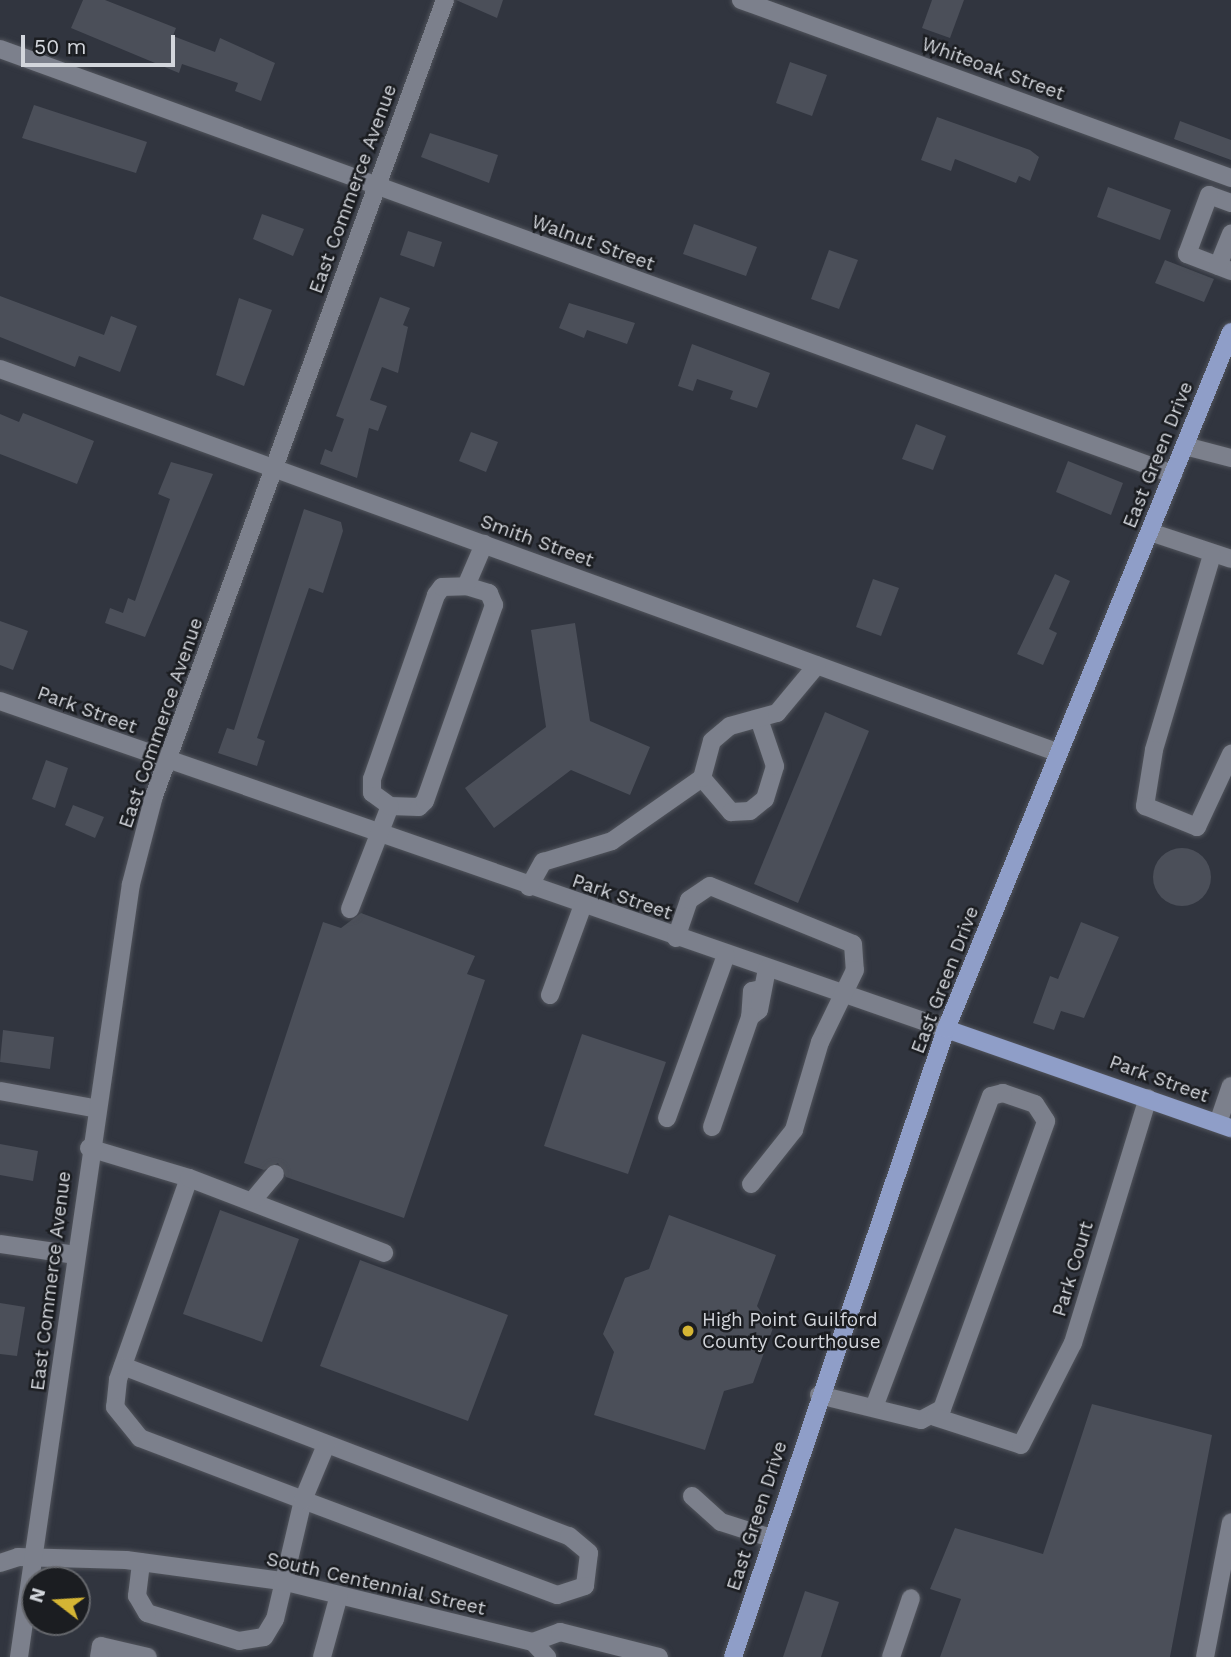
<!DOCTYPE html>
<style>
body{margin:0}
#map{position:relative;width:1231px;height:1657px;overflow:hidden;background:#31353f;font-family:"Work Sans",sans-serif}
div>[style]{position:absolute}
.building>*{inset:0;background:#4b4f59}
.round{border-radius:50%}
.roads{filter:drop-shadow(0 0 2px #51545c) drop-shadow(0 0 2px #51545c)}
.minor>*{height:18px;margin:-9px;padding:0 9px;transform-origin:9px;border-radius:9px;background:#7c808c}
.major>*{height:18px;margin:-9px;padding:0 9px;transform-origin:9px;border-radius:9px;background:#8f9ec8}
.dots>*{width:19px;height:19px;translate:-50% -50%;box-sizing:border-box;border:4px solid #1b1d21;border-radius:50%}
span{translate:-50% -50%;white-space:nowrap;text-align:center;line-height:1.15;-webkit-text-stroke:5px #1b1d21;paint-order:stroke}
.street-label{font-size:19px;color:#d3d6dc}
.poi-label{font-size:19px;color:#d3d6dc}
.left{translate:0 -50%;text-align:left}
.north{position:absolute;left:21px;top:1566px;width:70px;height:70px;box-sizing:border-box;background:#1b1d21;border:2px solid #65676c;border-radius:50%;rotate:287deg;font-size:19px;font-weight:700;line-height:28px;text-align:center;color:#d3d6dc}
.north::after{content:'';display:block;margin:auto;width:24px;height:32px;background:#d5b534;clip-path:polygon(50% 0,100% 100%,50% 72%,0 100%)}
.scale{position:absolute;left:21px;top:35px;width:154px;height:32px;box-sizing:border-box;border:4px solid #d3d6dc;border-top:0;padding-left:9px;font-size:21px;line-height:24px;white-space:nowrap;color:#d3d6dc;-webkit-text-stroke:5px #1b1d21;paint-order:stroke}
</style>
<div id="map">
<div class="building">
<div style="clip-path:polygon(83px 0,105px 0,176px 28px,173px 36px,215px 52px,220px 38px,275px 63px,261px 101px,235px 91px,238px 83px,182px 64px,179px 73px,71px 28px)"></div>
<div style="clip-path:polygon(456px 0,503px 0,497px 18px)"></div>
<div style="clip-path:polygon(932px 0,964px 0,950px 38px,922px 28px)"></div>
<div style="clip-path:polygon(790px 62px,827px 75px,812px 116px,776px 103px)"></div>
<div style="clip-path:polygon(34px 105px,147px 142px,136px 173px,22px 138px)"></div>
<div style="clip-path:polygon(937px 117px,1030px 150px,1039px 157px,1030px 181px,1019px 176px,1016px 183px,955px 159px,951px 171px,921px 160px)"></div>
<div style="clip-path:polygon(1180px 121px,1231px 140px,1231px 160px,1174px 139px)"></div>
<div style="clip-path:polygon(430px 133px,498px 155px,489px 183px,421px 157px)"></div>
<div style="clip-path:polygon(1108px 187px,1171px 210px,1160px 240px,1097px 217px)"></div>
<div style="clip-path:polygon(262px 214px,304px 229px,293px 256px,253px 239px)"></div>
<div style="clip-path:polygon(694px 224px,757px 247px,746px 276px,683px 254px)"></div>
<div style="clip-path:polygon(408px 231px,442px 242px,434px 267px,400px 255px)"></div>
<div style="clip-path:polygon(829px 250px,858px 260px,839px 309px,811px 299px)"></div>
<div style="clip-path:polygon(1165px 260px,1214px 279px,1204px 302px,1155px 283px)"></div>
<div style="clip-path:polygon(0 296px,104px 335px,111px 316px,137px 326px,120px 372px,79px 356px,75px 367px,0 337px)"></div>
<div style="clip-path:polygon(380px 297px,410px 308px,403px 325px,408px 327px,398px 373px,382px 367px,370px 400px,387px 406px,378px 431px,369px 428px,357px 478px,320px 464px,325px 449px,332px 452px,344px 419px,336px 416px)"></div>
<div style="clip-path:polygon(239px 298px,272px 310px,244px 386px,216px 375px)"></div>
<div style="clip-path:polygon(569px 303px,635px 323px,627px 344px,587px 330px,584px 338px,559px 328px)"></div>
<div style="clip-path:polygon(692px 344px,770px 373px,757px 408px,730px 399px,733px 391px,697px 379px,693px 391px,678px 386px)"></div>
<div style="clip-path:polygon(23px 413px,94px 441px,77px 484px,0 454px,0 414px,19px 422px)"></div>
<div style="clip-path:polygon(916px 424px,946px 436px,933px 470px,902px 459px)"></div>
<div style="clip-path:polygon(471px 432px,498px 442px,486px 472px,459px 461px)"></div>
<div style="clip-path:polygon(1068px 461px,1123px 483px,1111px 515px,1056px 492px)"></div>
<div style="clip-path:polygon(171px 462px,213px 474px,145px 637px,105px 623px,110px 608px,123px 613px,128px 598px,135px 601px,170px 499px,158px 494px)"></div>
<div style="clip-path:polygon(304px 509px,341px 522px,343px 531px,323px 593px,309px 588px,257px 738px,265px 741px,257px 766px,218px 753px,227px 728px,234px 730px)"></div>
<div style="clip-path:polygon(1055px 574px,1070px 581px,1049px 629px,1057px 633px,1043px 665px,1017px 654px)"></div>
<div style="clip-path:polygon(873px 579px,899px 588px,881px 636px,856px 627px)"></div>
<div style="clip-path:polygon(0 621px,28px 631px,13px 670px,0 665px)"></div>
<div style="clip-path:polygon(575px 623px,590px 721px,650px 747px,630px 795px,571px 770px,494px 828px,465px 788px,546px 727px,531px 630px)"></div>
<div style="clip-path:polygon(825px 712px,869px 731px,798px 903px,754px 884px)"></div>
<div style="clip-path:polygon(46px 760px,68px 768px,55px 808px,32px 799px)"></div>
<div style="clip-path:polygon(73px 805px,104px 817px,95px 838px,65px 825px)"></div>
<div class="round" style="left:1153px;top:848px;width:58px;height:58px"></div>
<div style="clip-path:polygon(361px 913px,475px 956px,467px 974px,485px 980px,404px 1218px,286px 1177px,278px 1163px,264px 1170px,244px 1163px,323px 922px,341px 928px)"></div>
<div style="clip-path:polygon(1081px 922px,1119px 937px,1084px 1018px,1061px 1011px,1054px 1030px,1033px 1023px,1050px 976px,1058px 979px)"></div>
<div style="clip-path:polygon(3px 1030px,54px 1037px,50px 1069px,0 1062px)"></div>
<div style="clip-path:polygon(582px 1034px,666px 1062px,628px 1174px,544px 1146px)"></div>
<div style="clip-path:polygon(0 1144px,38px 1151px,33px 1181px,0 1175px)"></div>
<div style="clip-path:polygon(220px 1210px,299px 1239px,262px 1342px,183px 1314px)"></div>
<div style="clip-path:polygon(669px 1215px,776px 1255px,757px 1306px,773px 1328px,753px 1383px,724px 1391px,705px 1450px,594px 1415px,614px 1352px,603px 1334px,625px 1278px,649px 1269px)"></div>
<div style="clip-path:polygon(360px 1260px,508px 1315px,468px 1421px,320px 1366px)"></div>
<div style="clip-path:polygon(0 1303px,25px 1307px,17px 1356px,0 1354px)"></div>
<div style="clip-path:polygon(1092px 1404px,1212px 1435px,1170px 1657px,940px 1657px,961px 1599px,930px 1589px,955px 1528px,1043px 1554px)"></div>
<div style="clip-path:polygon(805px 1591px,839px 1602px,821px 1657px,783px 1657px)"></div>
</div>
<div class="roads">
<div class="minor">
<div style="left:741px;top:0;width:521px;rotate:19.96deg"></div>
<div style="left:0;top:49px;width:1248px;rotate:19.92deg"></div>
<div style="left:1231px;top:203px;width:23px;rotate:-160deg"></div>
<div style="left:1209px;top:195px;width:63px;rotate:110.4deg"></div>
<div style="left:1187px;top:254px;width:47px;rotate:21.1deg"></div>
<div style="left:1218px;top:266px;width:35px;rotate:-68deg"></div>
<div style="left:0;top:369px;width:1126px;rotate:19.93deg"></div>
<div style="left:1185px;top:446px;width:48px;rotate:14.6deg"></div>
<div style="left:1150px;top:532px;width:85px;rotate:18.4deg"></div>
<div style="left:1212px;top:555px;width:203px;rotate:106.6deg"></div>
<div style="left:1154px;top:750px;width:57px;rotate:99.1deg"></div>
<div style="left:1145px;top:806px;width:56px;rotate:22deg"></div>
<div style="left:1197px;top:827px;width:81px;rotate:-65deg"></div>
<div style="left:0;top:701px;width:1001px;rotate:19.12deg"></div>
<div style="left:702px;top:778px;width:45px;rotate:49.5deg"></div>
<div style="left:731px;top:812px;width:19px;rotate:-3deg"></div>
<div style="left:750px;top:811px;width:19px;rotate:-39deg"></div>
<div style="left:765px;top:799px;width:34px;rotate:-73deg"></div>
<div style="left:775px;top:766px;width:50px;rotate:-108.8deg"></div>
<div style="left:390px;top:806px;width:29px;rotate:2deg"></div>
<div style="left:419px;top:807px;width:8px;rotate:-45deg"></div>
<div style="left:425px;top:801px;width:208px;rotate:-70.6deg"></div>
<div style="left:494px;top:605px;width:13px;rotate:-113deg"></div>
<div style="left:489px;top:593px;width:24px;rotate:-163deg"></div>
<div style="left:529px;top:887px;width:29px;rotate:-61deg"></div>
<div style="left:543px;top:862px;width:72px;rotate:-16.9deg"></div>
<div style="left:612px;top:841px;width:110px;rotate:-35deg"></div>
<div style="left:702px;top:778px;width:38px;rotate:-75deg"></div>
<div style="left:712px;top:741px;width:23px;rotate:-40deg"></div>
<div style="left:730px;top:726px;width:49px;rotate:-15.5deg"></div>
<div style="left:777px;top:713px;width:62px;rotate:-50.2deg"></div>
<div style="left:350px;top:909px;width:110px;rotate:-68.8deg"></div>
<div style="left:390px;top:806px;width:22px;rotate:-144deg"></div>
<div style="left:372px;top:793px;width:14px;rotate:-90deg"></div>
<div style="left:372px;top:779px;width:195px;rotate:-70.8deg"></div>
<div style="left:436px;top:595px;width:10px;rotate:-53deg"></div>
<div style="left:442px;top:587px;width:24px;rotate:-2deg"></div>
<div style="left:466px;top:586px;width:46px;rotate:-66.8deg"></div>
<div style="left:676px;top:938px;width:40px;rotate:-71.1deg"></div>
<div style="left:689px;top:900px;width:25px;rotate:-34deg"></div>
<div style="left:710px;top:886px;width:154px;rotate:22.1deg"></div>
<div style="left:853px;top:944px;width:26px;rotate:86deg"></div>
<div style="left:855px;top:970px;width:80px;rotate:115.9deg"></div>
<div style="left:820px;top:1042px;width:92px;rotate:106.5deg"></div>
<div style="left:794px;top:1130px;width:69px;rotate:128.5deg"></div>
<div style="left:761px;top:989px;width:9px;rotate:167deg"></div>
<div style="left:752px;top:991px;width:26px;rotate:94deg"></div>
<div style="left:750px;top:1017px;width:11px;rotate:-38deg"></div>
<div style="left:759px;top:1010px;width:42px;rotate:-79deg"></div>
<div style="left:550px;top:995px;width:96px;rotate:-69.9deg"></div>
<div style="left:0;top:1091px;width:96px;rotate:10.3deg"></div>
<div style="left:667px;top:1118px;width:173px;rotate:-70.1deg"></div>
<div style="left:1218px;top:1123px;width:39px;rotate:-71deg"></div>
<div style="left:712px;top:1127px;width:116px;rotate:-70.9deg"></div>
<div style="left:89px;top:1148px;width:104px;rotate:16.7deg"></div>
<div style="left:189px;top:1178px;width:214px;rotate:109.4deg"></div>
<div style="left:118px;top:1380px;width:27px;rotate:96deg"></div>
<div style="left:115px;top:1407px;width:40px;rotate:51deg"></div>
<div style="left:140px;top:1438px;width:174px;rotate:20.8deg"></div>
<div style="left:303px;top:1500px;width:122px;rotate:103.2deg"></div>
<div style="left:275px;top:1619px;width:21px;rotate:121deg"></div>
<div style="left:264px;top:1637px;width:25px;rotate:171deg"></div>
<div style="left:239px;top:1641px;width:96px;rotate:-163.1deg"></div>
<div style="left:147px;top:1613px;width:20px;rotate:-120deg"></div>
<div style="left:137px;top:1596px;width:34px;rotate:-83deg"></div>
<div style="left:189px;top:1178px;width:209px;rotate:21deg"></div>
<div style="left:253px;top:1200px;width:34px;rotate:-50deg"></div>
<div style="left:0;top:1244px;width:76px;rotate:8.3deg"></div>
<div style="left:123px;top:1366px;width:477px;rotate:20.9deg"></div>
<div style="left:569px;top:1536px;width:26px;rotate:40deg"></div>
<div style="left:589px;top:1553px;width:33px;rotate:97deg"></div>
<div style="left:585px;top:1586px;width:29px;rotate:162deg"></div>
<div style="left:557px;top:1595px;width:271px;rotate:-159.5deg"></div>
<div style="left:303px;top:1500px;width:60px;rotate:-67.3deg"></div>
<div style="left:819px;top:1395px;width:105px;rotate:13.8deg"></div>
<div style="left:921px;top:1420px;width:24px;rotate:-28deg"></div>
<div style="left:942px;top:1409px;width:306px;rotate:-70.1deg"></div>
<div style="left:1046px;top:1121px;width:20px;rotate:-123deg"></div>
<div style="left:1035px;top:1104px;width:34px;rotate:-161deg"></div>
<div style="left:1003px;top:1093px;width:12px;rotate:166deg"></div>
<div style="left:991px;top:1096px;width:330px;rotate:110.6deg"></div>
<div style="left:935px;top:1417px;width:90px;rotate:18deg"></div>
<div style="left:1021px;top:1445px;width:114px;rotate:-63deg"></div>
<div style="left:1073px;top:1343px;width:256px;rotate:-73deg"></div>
<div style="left:692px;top:1496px;width:39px;rotate:42deg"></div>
<div style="left:721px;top:1522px;width:52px;rotate:17.7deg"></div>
<div style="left:0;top:1563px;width:19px;rotate:-18deg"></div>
<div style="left:18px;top:1557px;width:108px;rotate:1.6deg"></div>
<div style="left:126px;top:1560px;width:157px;rotate:7.7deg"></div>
<div style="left:282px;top:1581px;width:258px;rotate:13.7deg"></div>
<div style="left:533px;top:1642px;width:29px;rotate:-20deg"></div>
<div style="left:560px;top:1632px;width:102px;rotate:14.2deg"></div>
<div style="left:533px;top:1642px;width:21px;rotate:47deg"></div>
<div style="left:19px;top:1657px;width:781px;rotate:-81.76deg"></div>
<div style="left:131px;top:884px;width:91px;rotate:-75.4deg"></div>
<div style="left:154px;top:796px;width:848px;rotate:-69.92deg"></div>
<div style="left:99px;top:1657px;width:11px;rotate:-80deg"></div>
<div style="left:101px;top:1646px;width:48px;rotate:13.2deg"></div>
<div style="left:322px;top:1657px;width:64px;rotate:-74.7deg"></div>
<div style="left:891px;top:1657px;width:62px;rotate:-71.3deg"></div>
<div style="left:1205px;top:1657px;width:137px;rotate:-79.1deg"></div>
</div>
<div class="major">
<div style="left:946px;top:1029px;width:302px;rotate:19.2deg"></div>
<div style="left:733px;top:1657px;width:663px;rotate:-71.26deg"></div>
<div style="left:946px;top:1029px;width:753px;rotate:-67.76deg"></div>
</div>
</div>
<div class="dots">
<div style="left:688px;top:1331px;background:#d5b534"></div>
</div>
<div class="street-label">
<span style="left:993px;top:69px;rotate:20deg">Whiteoak Street</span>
<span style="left:353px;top:189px;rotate:-70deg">East Commerce Avenue</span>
<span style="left:593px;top:243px;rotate:20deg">Walnut Street</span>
<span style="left:1158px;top:455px;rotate:-68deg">East Green Drive</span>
<span style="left:537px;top:541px;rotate:20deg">Smith Street</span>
<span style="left:87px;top:710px;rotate:20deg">Park Street</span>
<span style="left:161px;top:723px;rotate:-71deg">East Commerce Avenue</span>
<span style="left:622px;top:897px;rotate:19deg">Park Street</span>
<span style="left:945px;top:980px;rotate:-69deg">East Green Drive</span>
<span style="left:1159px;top:1079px;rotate:20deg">Park Street</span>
<span style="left:1073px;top:1269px;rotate:-73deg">Park Court</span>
<span style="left:51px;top:1281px;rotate:-83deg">East Commerce Avenue</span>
<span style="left:757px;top:1516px;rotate:-72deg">East Green Drive</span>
<span style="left:376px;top:1584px;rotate:13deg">South Centennial Street</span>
</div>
<div class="poi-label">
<span class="left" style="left:702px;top:1331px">High Point Guilford<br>County Courthouse</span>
</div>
<div class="north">N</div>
<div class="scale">50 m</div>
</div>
